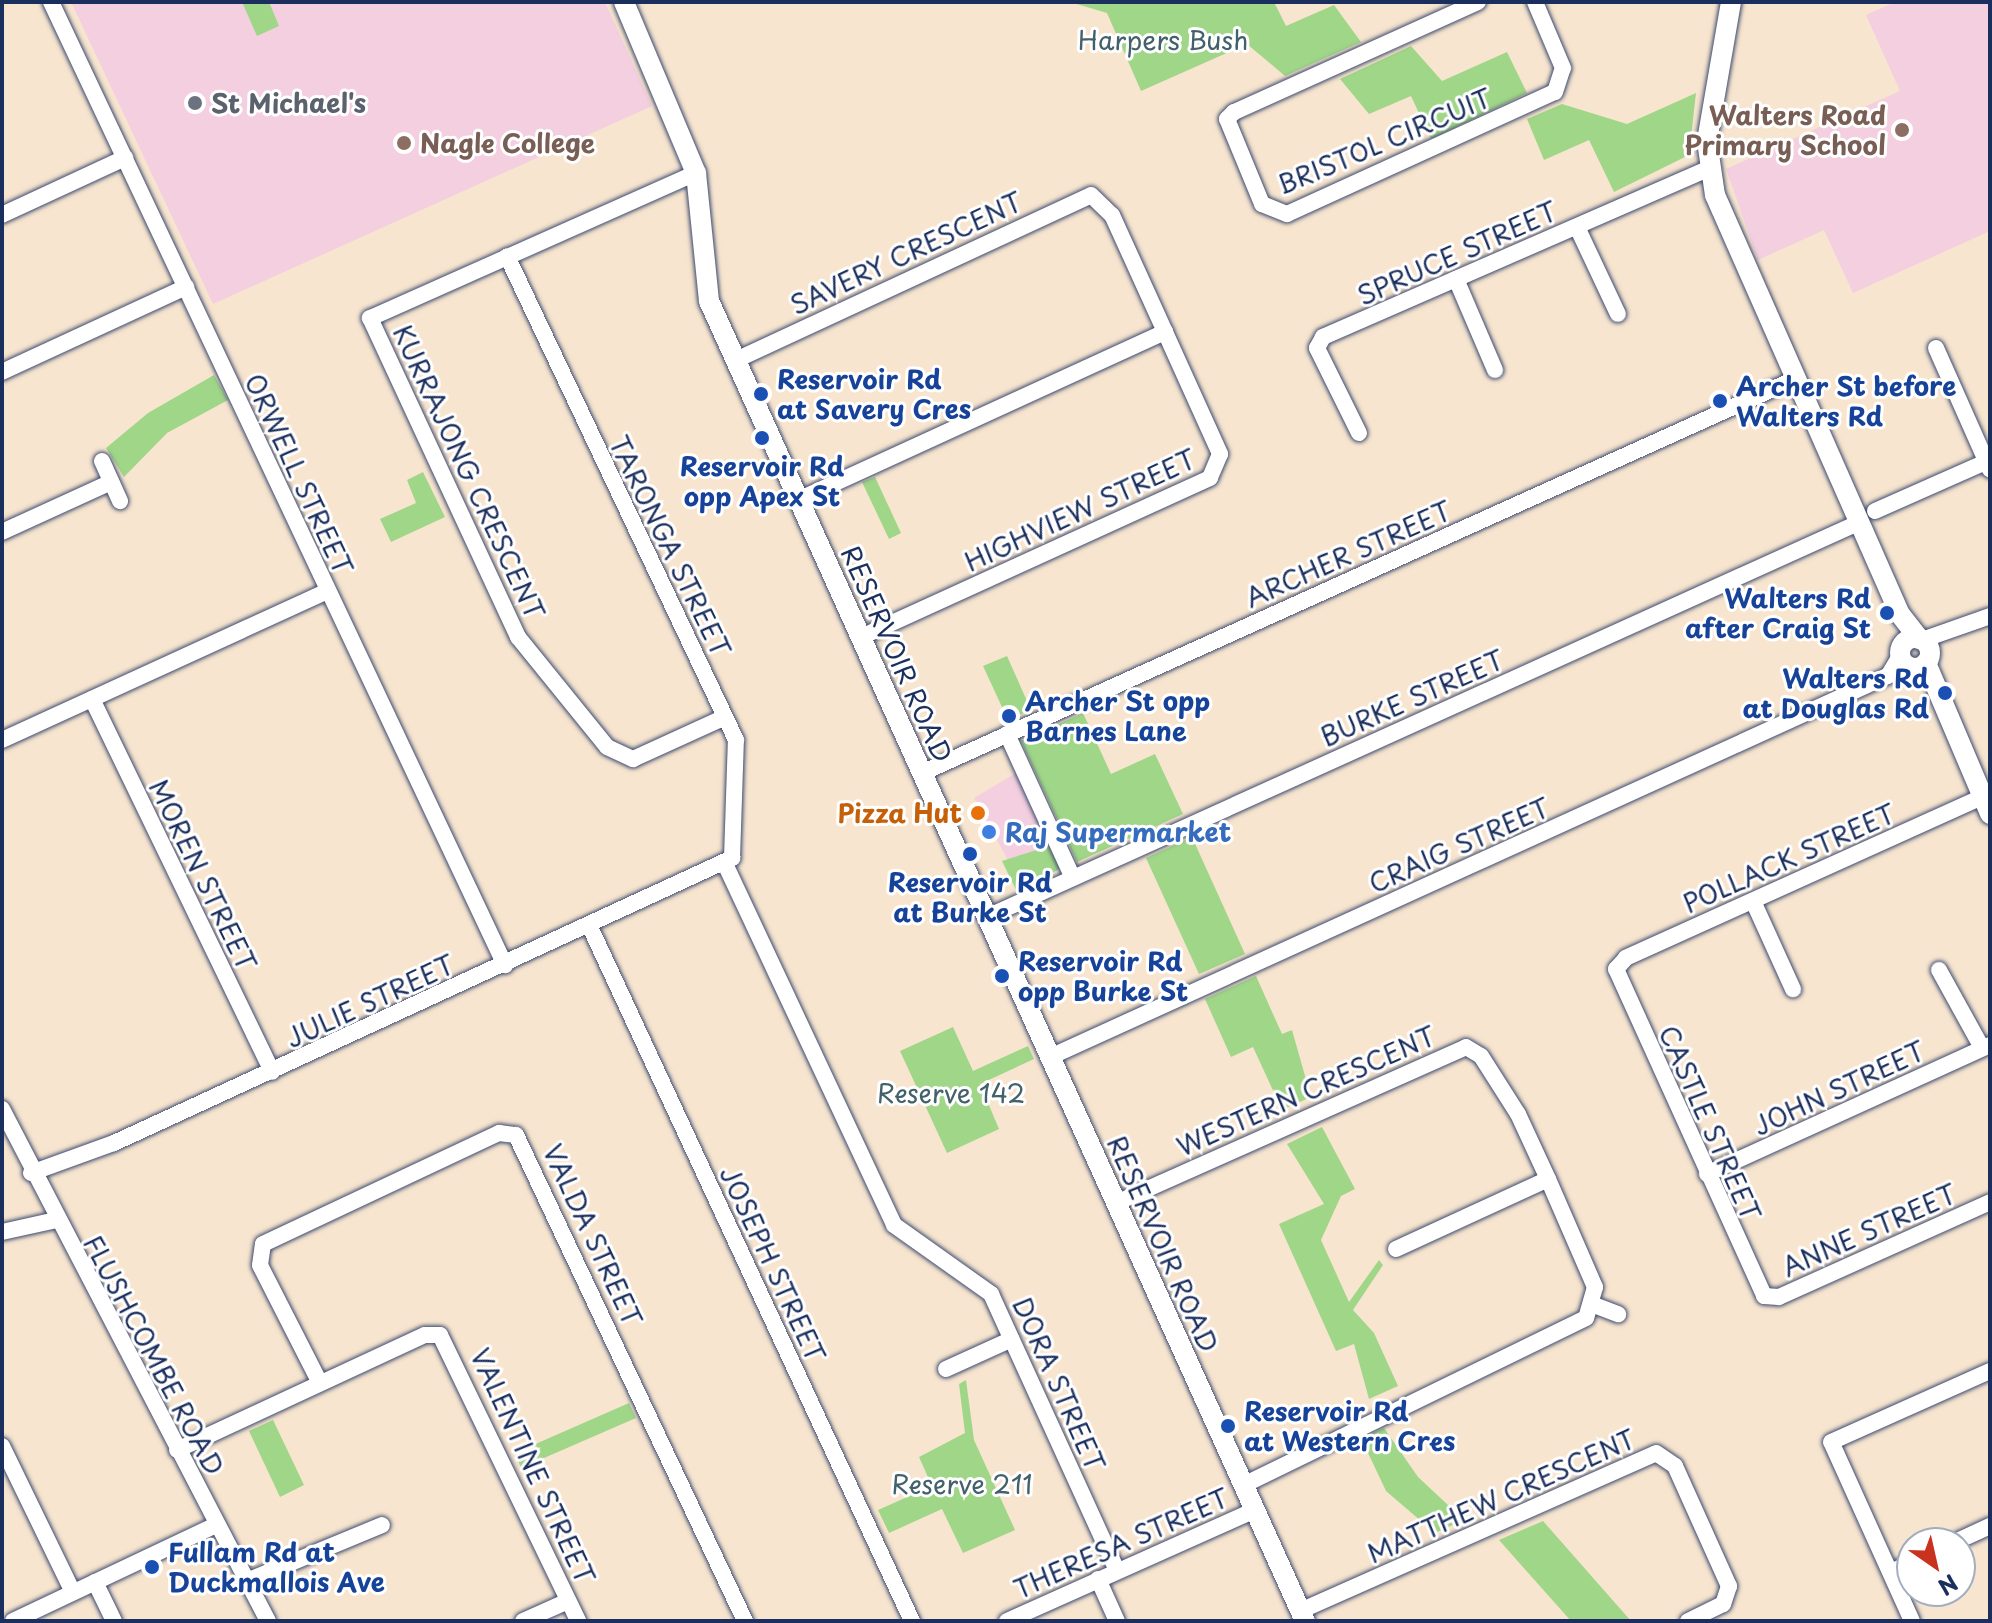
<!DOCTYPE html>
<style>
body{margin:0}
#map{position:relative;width:1992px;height:1623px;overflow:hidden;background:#f7e5cf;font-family:"Playpen Sans",sans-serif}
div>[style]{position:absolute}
.built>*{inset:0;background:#f3cfdf}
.green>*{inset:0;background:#a0d688}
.roads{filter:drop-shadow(0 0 2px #3c4a6f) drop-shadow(0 0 2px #3c4a6f)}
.minor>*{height:16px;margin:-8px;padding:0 8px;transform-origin:8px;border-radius:8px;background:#fff}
.major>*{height:20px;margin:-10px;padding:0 10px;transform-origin:10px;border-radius:10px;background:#fff}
.major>.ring{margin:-10px;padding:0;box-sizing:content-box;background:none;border:20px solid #fff;border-radius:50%}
.dots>*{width:22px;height:22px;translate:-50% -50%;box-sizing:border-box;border:4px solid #fff;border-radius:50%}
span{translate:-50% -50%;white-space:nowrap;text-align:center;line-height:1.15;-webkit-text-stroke:6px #fff;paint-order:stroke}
.park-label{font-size:26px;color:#43616b}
.worship-label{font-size:26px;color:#5b616d;font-weight:700}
.left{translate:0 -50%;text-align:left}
.education-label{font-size:26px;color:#785e54;font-weight:700}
.right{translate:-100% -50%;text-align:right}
.street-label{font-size:26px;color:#1b2f5e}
.transit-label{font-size:26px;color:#164399;font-weight:700}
.food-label{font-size:26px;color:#c56008;font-weight:700}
.shop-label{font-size:26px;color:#366cbe;font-weight:700}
.frame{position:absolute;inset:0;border:4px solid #1b2f5e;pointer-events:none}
.north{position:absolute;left:1896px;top:1527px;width:80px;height:80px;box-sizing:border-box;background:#fff;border:2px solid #a4acbf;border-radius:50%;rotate:146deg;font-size:22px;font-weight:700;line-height:32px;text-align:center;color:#1b2f5e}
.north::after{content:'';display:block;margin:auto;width:28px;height:36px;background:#c8321e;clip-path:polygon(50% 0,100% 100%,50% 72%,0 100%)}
</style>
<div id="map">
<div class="built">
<div style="clip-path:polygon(71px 2px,605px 2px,652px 106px,213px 304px)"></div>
<div style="clip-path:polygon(1895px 2px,1990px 2px,1990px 231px,1853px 293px,1824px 230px,1758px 260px,1726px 169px,1900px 91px,1866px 15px)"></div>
<div style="clip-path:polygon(1016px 773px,1049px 846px,1010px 864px,974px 798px)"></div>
</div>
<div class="green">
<div style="clip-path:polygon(242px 2px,269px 2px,279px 26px,257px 36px)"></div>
<div style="clip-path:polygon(1070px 2px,1274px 2px,1286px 26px,1334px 5px,1361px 42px,1285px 76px,1247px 44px,1141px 91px,1107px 13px)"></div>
<div style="clip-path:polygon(1411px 46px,1442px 81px,1507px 52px,1527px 93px,1431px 139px,1411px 96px,1369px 114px,1340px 79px)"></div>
<div style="clip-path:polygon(1696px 93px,1689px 155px,1614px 192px,1589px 140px,1544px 160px,1527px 119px,1562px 104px,1627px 124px)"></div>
<div style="clip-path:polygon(214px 375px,228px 400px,167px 433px,124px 477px,106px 448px,148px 413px)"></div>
<div style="clip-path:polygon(423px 472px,445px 517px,391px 542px,380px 519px,416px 503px,407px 480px)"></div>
<div style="clip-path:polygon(875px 477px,901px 533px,889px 539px,862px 482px)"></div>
<div style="clip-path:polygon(1007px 656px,1031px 710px,1008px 720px,983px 666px)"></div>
<div style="clip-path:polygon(1083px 713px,1111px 774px,1155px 754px,1183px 814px,1077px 862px,1021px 741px)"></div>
<div style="clip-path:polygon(1192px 837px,1245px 954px,1199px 974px,1146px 858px)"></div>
<div style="clip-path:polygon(1049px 846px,1060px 869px,1016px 890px,1002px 861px)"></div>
<div style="clip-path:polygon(1256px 976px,1282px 1034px,1292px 1030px,1311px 1097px,1282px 1110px,1253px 1047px,1231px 1057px,1205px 999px)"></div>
<div style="clip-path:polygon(953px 1027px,973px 1071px,1028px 1046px,1034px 1059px,980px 1084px,999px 1129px,947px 1153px,900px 1051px)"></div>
<div style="clip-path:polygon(1322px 1127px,1355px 1189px,1341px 1196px,1321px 1240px,1349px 1302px,1379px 1260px,1383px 1265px,1353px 1310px,1374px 1333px,1398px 1386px,1369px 1399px,1354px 1344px,1336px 1351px,1279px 1224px,1324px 1204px,1287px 1144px)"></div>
<div style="clip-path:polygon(966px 1380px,974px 1440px,1015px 1530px,963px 1553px,942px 1509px,889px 1533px,878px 1510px,932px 1486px,919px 1457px,965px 1433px,959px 1384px)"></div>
<div style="clip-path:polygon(629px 1403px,636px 1418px,521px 1468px,515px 1453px)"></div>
<div style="clip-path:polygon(273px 1420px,304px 1485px,280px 1497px,249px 1431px)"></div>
<div style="clip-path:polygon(1384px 1428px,1418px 1477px,1464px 1520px,1435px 1533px,1386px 1491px,1361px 1438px)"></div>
<div style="clip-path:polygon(1543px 1521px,1631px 1621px,1571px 1621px,1499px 1540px)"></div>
</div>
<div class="roads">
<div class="minor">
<div style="left:51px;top:2px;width:1065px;rotate:64.76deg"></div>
<div style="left:1478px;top:2px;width:268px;rotate:155.7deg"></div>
<div style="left:1234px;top:112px;width:10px;rotate:135deg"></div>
<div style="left:1227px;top:119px;width:92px;rotate:67.6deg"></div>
<div style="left:1262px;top:204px;width:27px;rotate:22deg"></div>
<div style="left:1287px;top:214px;width:294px;rotate:-24.5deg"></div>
<div style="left:1555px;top:92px;width:25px;rotate:-72deg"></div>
<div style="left:1563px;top:68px;width:72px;rotate:-113deg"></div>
<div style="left:696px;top:173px;width:357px;rotate:156deg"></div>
<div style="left:370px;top:318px;width:352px;rotate:65.1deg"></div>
<div style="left:518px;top:637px;width:141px;rotate:51deg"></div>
<div style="left:607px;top:747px;width:29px;rotate:25deg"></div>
<div style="left:633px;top:759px;width:101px;rotate:-24.5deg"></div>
<div style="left:2px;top:215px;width:136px;rotate:-24.9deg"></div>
<div style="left:1577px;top:227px;width:96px;rotate:64.8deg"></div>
<div style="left:1456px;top:279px;width:99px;rotate:66.8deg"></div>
<div style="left:1936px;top:348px;width:133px;rotate:66.1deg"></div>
<div style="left:736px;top:360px;width:391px;rotate:-24.9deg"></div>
<div style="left:1091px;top:195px;width:29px;rotate:44deg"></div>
<div style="left:1112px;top:215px;width:128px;rotate:65.6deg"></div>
<div style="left:1165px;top:332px;width:134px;rotate:65.7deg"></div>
<div style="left:1220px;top:454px;width:26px;rotate:113deg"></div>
<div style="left:1210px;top:478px;width:384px;rotate:155.5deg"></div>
<div style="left:2px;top:372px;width:203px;rotate:-24.8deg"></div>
<div style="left:1359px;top:433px;width:95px;rotate:-116.3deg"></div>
<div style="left:1317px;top:348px;width:13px;rotate:-61deg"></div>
<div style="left:1323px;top:337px;width:419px;rotate:-23.6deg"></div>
<div style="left:102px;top:461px;width:44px;rotate:65.8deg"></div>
<div style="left:798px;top:500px;width:404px;rotate:-24.6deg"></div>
<div style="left:1875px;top:511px;width:126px;rotate:-23.9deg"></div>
<div style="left:2px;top:532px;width:120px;rotate:-24.6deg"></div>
<div style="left:1922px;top:640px;width:72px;rotate:-19.4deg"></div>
<div style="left:1888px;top:676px;width:26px;rotate:-59deg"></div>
<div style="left:92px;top:699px;width:414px;rotate:64.2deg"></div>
<div style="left:1007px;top:734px;width:158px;rotate:65.4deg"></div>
<div style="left:2px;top:740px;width:358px;rotate:-24.6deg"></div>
<div style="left:922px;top:773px;width:956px;rotate:-24.29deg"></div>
<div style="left:1982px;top:797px;width:391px;rotate:155.7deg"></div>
<div style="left:1626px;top:958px;width:15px;rotate:132deg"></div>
<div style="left:1616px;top:969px;width:359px;rotate:65.6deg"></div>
<div style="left:1764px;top:1296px;width:15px;rotate:4deg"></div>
<div style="left:1779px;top:1297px;width:231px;rotate:-24.2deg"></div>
<div style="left:726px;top:866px;width:396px;rotate:64.9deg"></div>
<div style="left:894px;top:1225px;width:119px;rotate:35.4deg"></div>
<div style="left:991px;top:1294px;width:304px;rotate:65.5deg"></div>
<div style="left:1753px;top:901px;width:97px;rotate:65.6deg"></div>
<div style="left:987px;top:917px;width:956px;rotate:-24.34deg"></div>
<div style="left:590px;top:927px;width:765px;rotate:65.11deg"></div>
<div style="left:1939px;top:970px;width:89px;rotate:61.1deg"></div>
<div style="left:1050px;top:1057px;width:944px;rotate:-24.47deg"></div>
<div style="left:2px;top:1109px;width:577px;rotate:62.55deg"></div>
<div style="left:31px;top:1173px;width:88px;rotate:-19.9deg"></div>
<div style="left:114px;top:1143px;width:681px;rotate:-24.76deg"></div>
<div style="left:732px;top:858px;width:118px;rotate:-88.1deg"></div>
<div style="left:736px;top:740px;width:535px;rotate:-115.32deg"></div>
<div style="left:1707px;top:1174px;width:311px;rotate:-24.5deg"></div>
<div style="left:1116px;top:1203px;width:383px;rotate:-24deg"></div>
<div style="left:1466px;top:1047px;width:17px;rotate:31deg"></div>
<div style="left:1481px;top:1056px;width:69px;rotate:57.5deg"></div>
<div style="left:1518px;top:1114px;width:72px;rotate:65.2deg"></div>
<div style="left:1548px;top:1179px;width:118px;rotate:66.5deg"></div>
<div style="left:1595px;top:1287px;width:32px;rotate:106deg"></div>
<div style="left:1586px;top:1318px;width:381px;rotate:154deg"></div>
<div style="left:2px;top:1232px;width:55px;rotate:-12.5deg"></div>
<div style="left:1396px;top:1249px;width:167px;rotate:-24.7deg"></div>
<div style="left:1594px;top:1305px;width:26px;rotate:21deg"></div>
<div style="left:946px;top:1369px;width:72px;rotate:-24.4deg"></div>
<div style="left:320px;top:1383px;width:132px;rotate:-117deg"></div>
<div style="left:260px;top:1265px;width:21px;rotate:-82deg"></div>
<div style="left:263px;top:1244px;width:261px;rotate:-25.2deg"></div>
<div style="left:499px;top:1133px;width:17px;rotate:7deg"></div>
<div style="left:516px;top:1135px;width:537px;rotate:64.77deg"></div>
<div style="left:2px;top:1446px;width:162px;rotate:64.1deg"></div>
<div style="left:177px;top:1450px;width:273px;rotate:-24.9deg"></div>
<div style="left:425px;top:1335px;width:15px"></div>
<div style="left:440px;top:1335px;width:318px;rotate:64.2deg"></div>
<div style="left:1953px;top:1543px;width:41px;rotate:-24.7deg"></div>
<div style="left:1891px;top:1572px;width:23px;rotate:-25deg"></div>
<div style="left:1098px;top:1579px;width:46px;rotate:65.7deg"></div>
<div style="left:247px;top:1581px;width:146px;rotate:-22.5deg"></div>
<div style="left:95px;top:1582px;width:43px;rotate:64deg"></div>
<div style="left:1300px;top:1611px;width:389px;rotate:-23.9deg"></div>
<div style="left:1656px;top:1453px;width:23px;rotate:34deg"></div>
<div style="left:1675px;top:1466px;width:132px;rotate:65.8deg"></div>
<div style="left:1729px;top:1586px;width:19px;rotate:108deg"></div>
<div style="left:1723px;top:1604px;width:39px;rotate:154deg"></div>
<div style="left:13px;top:1621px;width:225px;rotate:-25.3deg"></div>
<div style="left:523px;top:1621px;width:49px;rotate:-24deg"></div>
<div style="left:1007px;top:1621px;width:272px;rotate:-24.1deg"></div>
<div style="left:1912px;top:1621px;width:196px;rotate:-114.3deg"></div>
<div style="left:1831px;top:1442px;width:174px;rotate:-24.1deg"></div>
</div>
<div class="major">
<div style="left:624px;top:2px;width:186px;rotate:67.2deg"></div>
<div style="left:696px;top:173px;width:129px;rotate:84.2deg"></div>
<div style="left:709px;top:301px;width:1448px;rotate:65.7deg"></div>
<div style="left:1731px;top:2px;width:141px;rotate:99.8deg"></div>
<div style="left:1707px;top:141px;width:55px;rotate:81.6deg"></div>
<div style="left:1715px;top:195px;width:457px;rotate:66.2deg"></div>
<div style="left:1899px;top:613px;width:33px;rotate:52deg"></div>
<div class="ring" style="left:1900px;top:638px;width:10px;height:10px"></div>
<div style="left:1926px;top:663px;width:164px;rotate:67deg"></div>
</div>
</div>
<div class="dots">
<div style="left:195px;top:103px;background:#6b7280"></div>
<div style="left:1902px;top:130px;background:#8d6e63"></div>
<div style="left:404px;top:143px;background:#8d6e63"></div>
<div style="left:761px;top:394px;background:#1a4fb4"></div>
<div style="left:1720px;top:401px;background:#1a4fb4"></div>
<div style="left:762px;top:438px;background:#1a4fb4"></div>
<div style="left:1887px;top:613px;background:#1a4fb4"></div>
<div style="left:1945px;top:693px;background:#1a4fb4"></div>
<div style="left:1009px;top:716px;background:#1a4fb4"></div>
<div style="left:978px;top:813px;background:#e8710a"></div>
<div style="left:989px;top:832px;background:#3f7fe0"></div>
<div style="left:970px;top:854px;background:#1a4fb4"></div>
<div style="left:1002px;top:976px;background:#1a4fb4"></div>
<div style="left:1228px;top:1426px;background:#1a4fb4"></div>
<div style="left:152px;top:1567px;background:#1a4fb4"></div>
</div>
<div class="park-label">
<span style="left:1163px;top:40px">Harpers Bush</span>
<span style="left:951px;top:1093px">Reserve 142</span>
<span style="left:962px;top:1484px">Reserve 211</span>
</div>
<div class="worship-label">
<span class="left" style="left:211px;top:103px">St Michael's</span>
</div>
<div class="education-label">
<span class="right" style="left:1886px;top:130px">Walters Road<br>Primary School</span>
<span class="left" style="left:420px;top:143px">Nagle College</span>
</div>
<div class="street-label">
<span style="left:1384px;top:141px;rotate:-23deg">BRISTOL CIRCUIT</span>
<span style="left:906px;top:253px;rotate:-25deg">SAVERY CRESCENT</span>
<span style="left:1457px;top:253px;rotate:-24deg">SPRUCE STREET</span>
<span style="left:469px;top:472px;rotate:65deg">KURRAJONG CRESCENT</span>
<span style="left:299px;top:474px;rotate:65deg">ORWELL STREET</span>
<span style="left:1080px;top:510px;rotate:-25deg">HIGHVIEW STREET</span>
<span style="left:670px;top:546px;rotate:64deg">TARONGA STREET</span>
<span style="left:1348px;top:554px;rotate:-24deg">ARCHER STREET</span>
<span style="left:897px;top:654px;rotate:66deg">RESERVOIR ROAD</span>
<span style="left:1412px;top:698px;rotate:-24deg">BURKE STREET</span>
<span style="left:1459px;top:845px;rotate:-24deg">CRAIG STREET</span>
<span style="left:1789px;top:858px;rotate:-24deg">POLLACK STREET</span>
<span style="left:203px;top:875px;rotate:64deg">MOREN STREET</span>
<span style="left:370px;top:1001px;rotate:-25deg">JULIE STREET</span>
<span style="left:1839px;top:1088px;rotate:-25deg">JOHN STREET</span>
<span style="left:1306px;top:1091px;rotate:-24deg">WESTERN CRESCENT</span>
<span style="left:1710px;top:1123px;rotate:66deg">CASTLE STREET</span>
<span style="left:1869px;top:1230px;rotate:-24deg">ANNE STREET</span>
<span style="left:593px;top:1235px;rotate:65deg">VALDA STREET</span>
<span style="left:1163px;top:1244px;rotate:66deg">RESERVOIR ROAD</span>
<span style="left:773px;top:1264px;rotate:65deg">JOSEPH STREET</span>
<span style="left:154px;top:1355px;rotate:62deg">FLUSHCOMBE ROAD</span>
<span style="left:1059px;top:1384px;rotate:66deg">DORA STREET</span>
<span style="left:533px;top:1466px;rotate:65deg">VALENTINE STREET</span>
<span style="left:1501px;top:1496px;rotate:-24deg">MATTHEW CRESCENT</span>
<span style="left:1121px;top:1543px;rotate:-24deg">THERESA STREET</span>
</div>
<div class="transit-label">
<span class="left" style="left:777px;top:394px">Reservoir Rd<br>at Savery Cres</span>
<span class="left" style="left:1736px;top:401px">Archer St before<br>Walters Rd</span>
<span style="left:762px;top:481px">Reservoir Rd<br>opp Apex St</span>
<span class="right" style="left:1871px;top:613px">Walters Rd<br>after Craig St</span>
<span class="right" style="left:1929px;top:693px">Walters Rd<br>at Douglas Rd</span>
<span class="left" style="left:1025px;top:716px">Archer St opp<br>Barnes Lane</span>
<span style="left:970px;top:897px">Reservoir Rd<br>at Burke St</span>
<span class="left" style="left:1018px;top:976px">Reservoir Rd<br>opp Burke St</span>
<span class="left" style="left:1244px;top:1426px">Reservoir Rd<br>at Western Cres</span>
<span class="left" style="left:168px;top:1567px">Fullam Rd at<br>Duckmallois Ave</span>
</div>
<div class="food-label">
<span class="right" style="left:962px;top:813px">Pizza Hut</span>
</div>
<div class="shop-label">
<span class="left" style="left:1005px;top:832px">Raj Supermarket</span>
</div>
<div class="frame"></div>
<div class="north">N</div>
</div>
